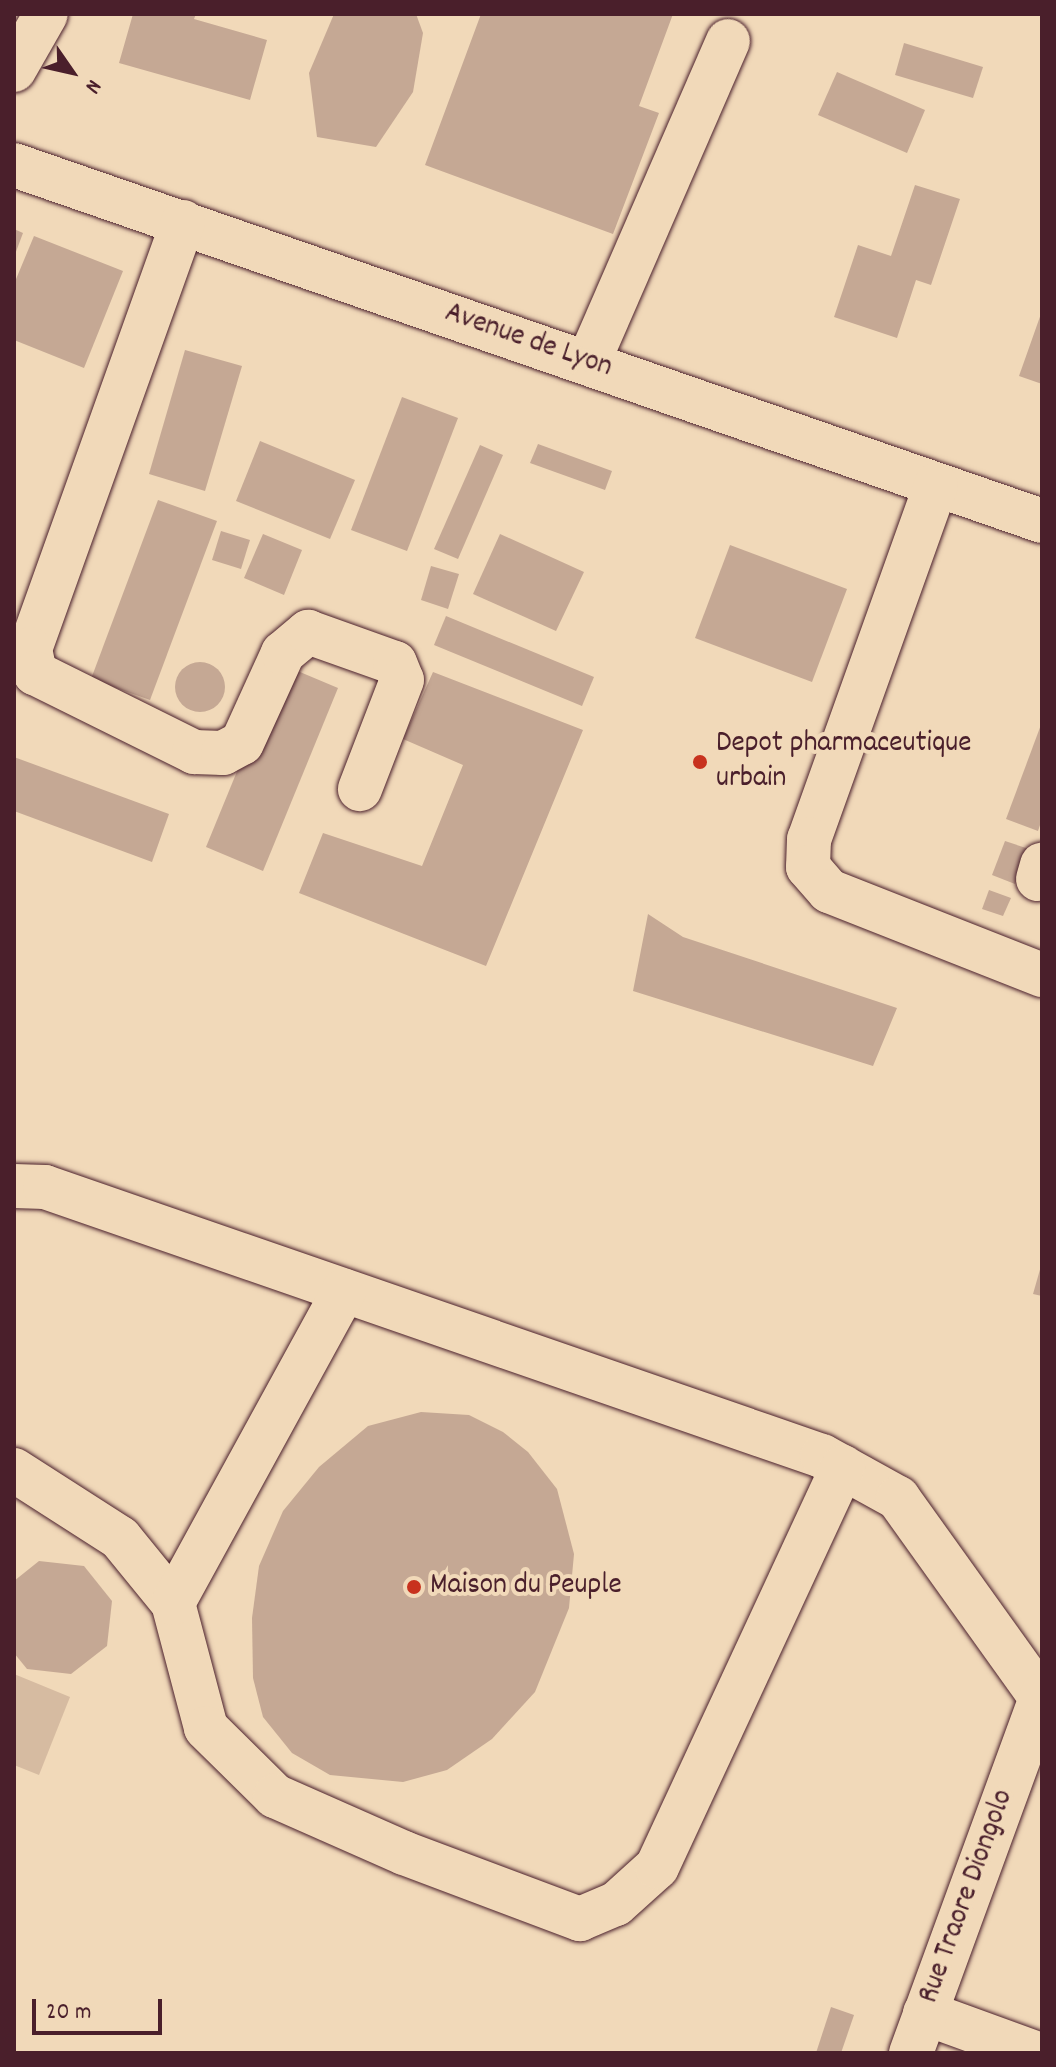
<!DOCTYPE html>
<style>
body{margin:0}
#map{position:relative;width:1056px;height:2067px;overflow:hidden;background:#f1d9b9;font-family:Dekko,sans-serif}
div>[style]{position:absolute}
.green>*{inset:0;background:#d6bba1}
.building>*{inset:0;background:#c5a894}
.round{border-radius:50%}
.roads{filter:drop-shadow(0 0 2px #4a1f2b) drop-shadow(0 0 2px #4a1f2b)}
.minor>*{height:44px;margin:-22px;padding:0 22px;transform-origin:22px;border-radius:22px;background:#f1d9b9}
.dots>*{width:22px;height:22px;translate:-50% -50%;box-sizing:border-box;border:4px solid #f1d9b9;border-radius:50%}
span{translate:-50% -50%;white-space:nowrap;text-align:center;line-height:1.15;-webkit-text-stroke:8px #f1d9b9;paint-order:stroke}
.street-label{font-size:30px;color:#4a1f2b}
.poi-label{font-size:30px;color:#4a1f2b}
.left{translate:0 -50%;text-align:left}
.frame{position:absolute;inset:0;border:16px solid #4a1f2b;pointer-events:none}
.north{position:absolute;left:32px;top:32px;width:80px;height:80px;-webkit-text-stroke:6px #f1d9b9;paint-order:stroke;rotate:124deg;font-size:22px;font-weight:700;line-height:32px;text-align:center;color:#4a1f2b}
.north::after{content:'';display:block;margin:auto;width:28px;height:36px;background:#4a1f2b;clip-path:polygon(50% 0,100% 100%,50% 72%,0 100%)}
.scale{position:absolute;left:32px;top:1999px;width:130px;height:36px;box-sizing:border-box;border:4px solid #4a1f2b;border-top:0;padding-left:10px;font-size:24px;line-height:28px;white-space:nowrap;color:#4a1f2b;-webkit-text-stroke:6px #f1d9b9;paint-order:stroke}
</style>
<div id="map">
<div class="green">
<div style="clip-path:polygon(14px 1674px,70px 1697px,39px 1775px,14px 1765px)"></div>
</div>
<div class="building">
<div style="clip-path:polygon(133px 14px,196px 14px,194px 19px,267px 40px,250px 100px,119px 63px)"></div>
<div style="clip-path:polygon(334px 14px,416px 14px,423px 33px,413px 92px,376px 147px,317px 137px,309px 73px)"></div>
<div style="clip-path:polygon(481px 14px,673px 14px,639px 106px,659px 113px,613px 234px,425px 165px)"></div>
<div style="clip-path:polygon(904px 43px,983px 67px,973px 98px,895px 75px)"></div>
<div style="clip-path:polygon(837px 72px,925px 110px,907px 153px,818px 115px)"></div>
<div style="clip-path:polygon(915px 185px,960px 199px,931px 285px,916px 280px,897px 338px,834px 317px,858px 245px,891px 256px)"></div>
<div style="clip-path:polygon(14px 229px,23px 233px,14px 257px)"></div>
<div style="clip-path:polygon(34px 236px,123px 271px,84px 368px,14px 340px,14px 284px)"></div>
<div style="clip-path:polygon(1042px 311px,1042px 384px,1019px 376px)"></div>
<div style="clip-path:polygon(185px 350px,242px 366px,205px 491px,149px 474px)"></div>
<div style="clip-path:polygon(402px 397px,458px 418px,407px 551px,351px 530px)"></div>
<div style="clip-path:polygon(260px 441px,355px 480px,330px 539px,236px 501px)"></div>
<div style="clip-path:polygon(538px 444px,612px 471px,605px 490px,530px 463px)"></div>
<div style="clip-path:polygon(480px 445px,503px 455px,458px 559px,434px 549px)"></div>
<div style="clip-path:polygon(158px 500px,217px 521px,150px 700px,91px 679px)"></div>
<div style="clip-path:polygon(221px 531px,250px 540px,241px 569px,212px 560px)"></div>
<div style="clip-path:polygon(263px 534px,302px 550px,284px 595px,244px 578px)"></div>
<div style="clip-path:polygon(500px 534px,584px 572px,556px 631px,473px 594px)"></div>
<div style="clip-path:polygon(730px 545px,847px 589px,812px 682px,695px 638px)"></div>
<div style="clip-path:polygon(431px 566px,459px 574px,448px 609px,421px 600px)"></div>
<div style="clip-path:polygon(446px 616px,594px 677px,582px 706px,434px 645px)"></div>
<div class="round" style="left:175px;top:662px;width:50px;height:50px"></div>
<div style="clip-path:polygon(281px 664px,338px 688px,263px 871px,206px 847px)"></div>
<div style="clip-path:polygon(433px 672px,583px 730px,486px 966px,299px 893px,323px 833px,422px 866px,463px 765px,403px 739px)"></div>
<div style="clip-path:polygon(1042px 722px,1042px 819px,1038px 831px,1006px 819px)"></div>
<div style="clip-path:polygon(14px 757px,169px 814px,152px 862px,14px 811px)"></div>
<div style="clip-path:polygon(1005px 841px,1029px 849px,1015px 884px,992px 875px)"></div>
<div style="clip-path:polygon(989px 890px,1011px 898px,1003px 916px,982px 909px)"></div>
<div style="clip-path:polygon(648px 914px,683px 937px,897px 1008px,873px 1066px,633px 991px)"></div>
<div style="clip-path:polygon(1041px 1266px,1042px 1266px,1042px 1296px,1033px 1294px)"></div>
<div style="clip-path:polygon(421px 1412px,469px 1415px,503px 1432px,528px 1452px,557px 1489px,574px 1554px,569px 1608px,535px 1692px,492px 1739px,447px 1770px,403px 1782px,330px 1775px,292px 1753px,263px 1717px,253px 1678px,252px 1618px,259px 1566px,283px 1511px,319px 1467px,368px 1426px)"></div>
<div style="clip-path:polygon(39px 1561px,84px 1566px,112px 1601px,107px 1646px,71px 1674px,27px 1669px,14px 1653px,14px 1581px)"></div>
<div style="clip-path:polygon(831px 2007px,854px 2015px,841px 2053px,816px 2053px)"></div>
</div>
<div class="roads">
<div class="minor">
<div style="left:14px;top:70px;width:64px;rotate:-60.3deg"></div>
<div style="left:14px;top:165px;width:1088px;rotate:19.1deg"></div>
<div style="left:183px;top:222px;width:454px;rotate:109.7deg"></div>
<div style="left:30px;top:649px;width:25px;rotate:78deg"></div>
<div style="left:35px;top:673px;width:178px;rotate:26.4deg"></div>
<div style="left:194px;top:752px;width:29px;rotate:2deg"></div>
<div style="left:223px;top:753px;width:21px;rotate:-28deg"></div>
<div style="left:242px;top:743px;width:99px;rotate:-65.5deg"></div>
<div style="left:283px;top:653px;width:33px;rotate:-40deg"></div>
<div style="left:308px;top:632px;width:92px;rotate:19.6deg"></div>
<div style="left:395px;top:663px;width:18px;rotate:68deg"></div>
<div style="left:402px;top:680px;width:117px;rotate:111.1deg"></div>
<div style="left:588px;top:363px;width:351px;rotate:-66.5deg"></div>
<div style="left:936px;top:485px;width:376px;rotate:109.7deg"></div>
<div style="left:809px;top:839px;width:28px;rotate:92deg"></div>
<div style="left:808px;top:867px;width:32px;rotate:49deg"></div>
<div style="left:829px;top:891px;width:229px;rotate:21.5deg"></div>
<div style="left:1038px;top:879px;width:15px;rotate:-74deg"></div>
<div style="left:14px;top:1186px;width:31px;rotate:2deg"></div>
<div style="left:45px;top:1187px;width:822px;rotate:19.1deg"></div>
<div style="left:822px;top:1456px;width:87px;rotate:28.9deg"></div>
<div style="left:898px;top:1498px;width:246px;rotate:54.4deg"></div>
<div style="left:14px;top:1470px;width:126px;rotate:32.7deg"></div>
<div style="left:120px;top:1538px;width:84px;rotate:50.8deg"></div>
<div style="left:173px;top:1603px;width:129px;rotate:75.2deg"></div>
<div style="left:206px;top:1728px;width:97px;rotate:44.6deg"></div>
<div style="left:275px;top:1796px;width:141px;rotate:23.8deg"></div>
<div style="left:404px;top:1853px;width:188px;rotate:20.6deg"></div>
<div style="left:580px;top:1919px;width:39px;rotate:-23deg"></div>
<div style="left:616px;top:1904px;width:55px;rotate:-42.1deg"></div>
<div style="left:657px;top:1867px;width:441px;rotate:-65.1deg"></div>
<div style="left:173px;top:1603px;width:356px;rotate:-61.3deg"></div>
<div style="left:925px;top:2013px;width:117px;rotate:20deg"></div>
<div style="left:911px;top:2053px;width:381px;rotate:-69.9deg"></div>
</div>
</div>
<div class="dots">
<div style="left:700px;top:762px;background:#c8321e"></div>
<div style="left:414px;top:1587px;background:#c8321e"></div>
</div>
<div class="street-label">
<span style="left:528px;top:342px;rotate:19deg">Avenue de Lyon</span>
<span style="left:968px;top:1897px;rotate:-70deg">Rue Traore Diongolo</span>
</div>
<div class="poi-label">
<span class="left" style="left:716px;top:762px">Depot pharmaceutique<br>urbain</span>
<span class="left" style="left:430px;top:1587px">Maison du Peuple</span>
</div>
<div class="frame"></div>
<div class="north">N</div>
<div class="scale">20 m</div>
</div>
